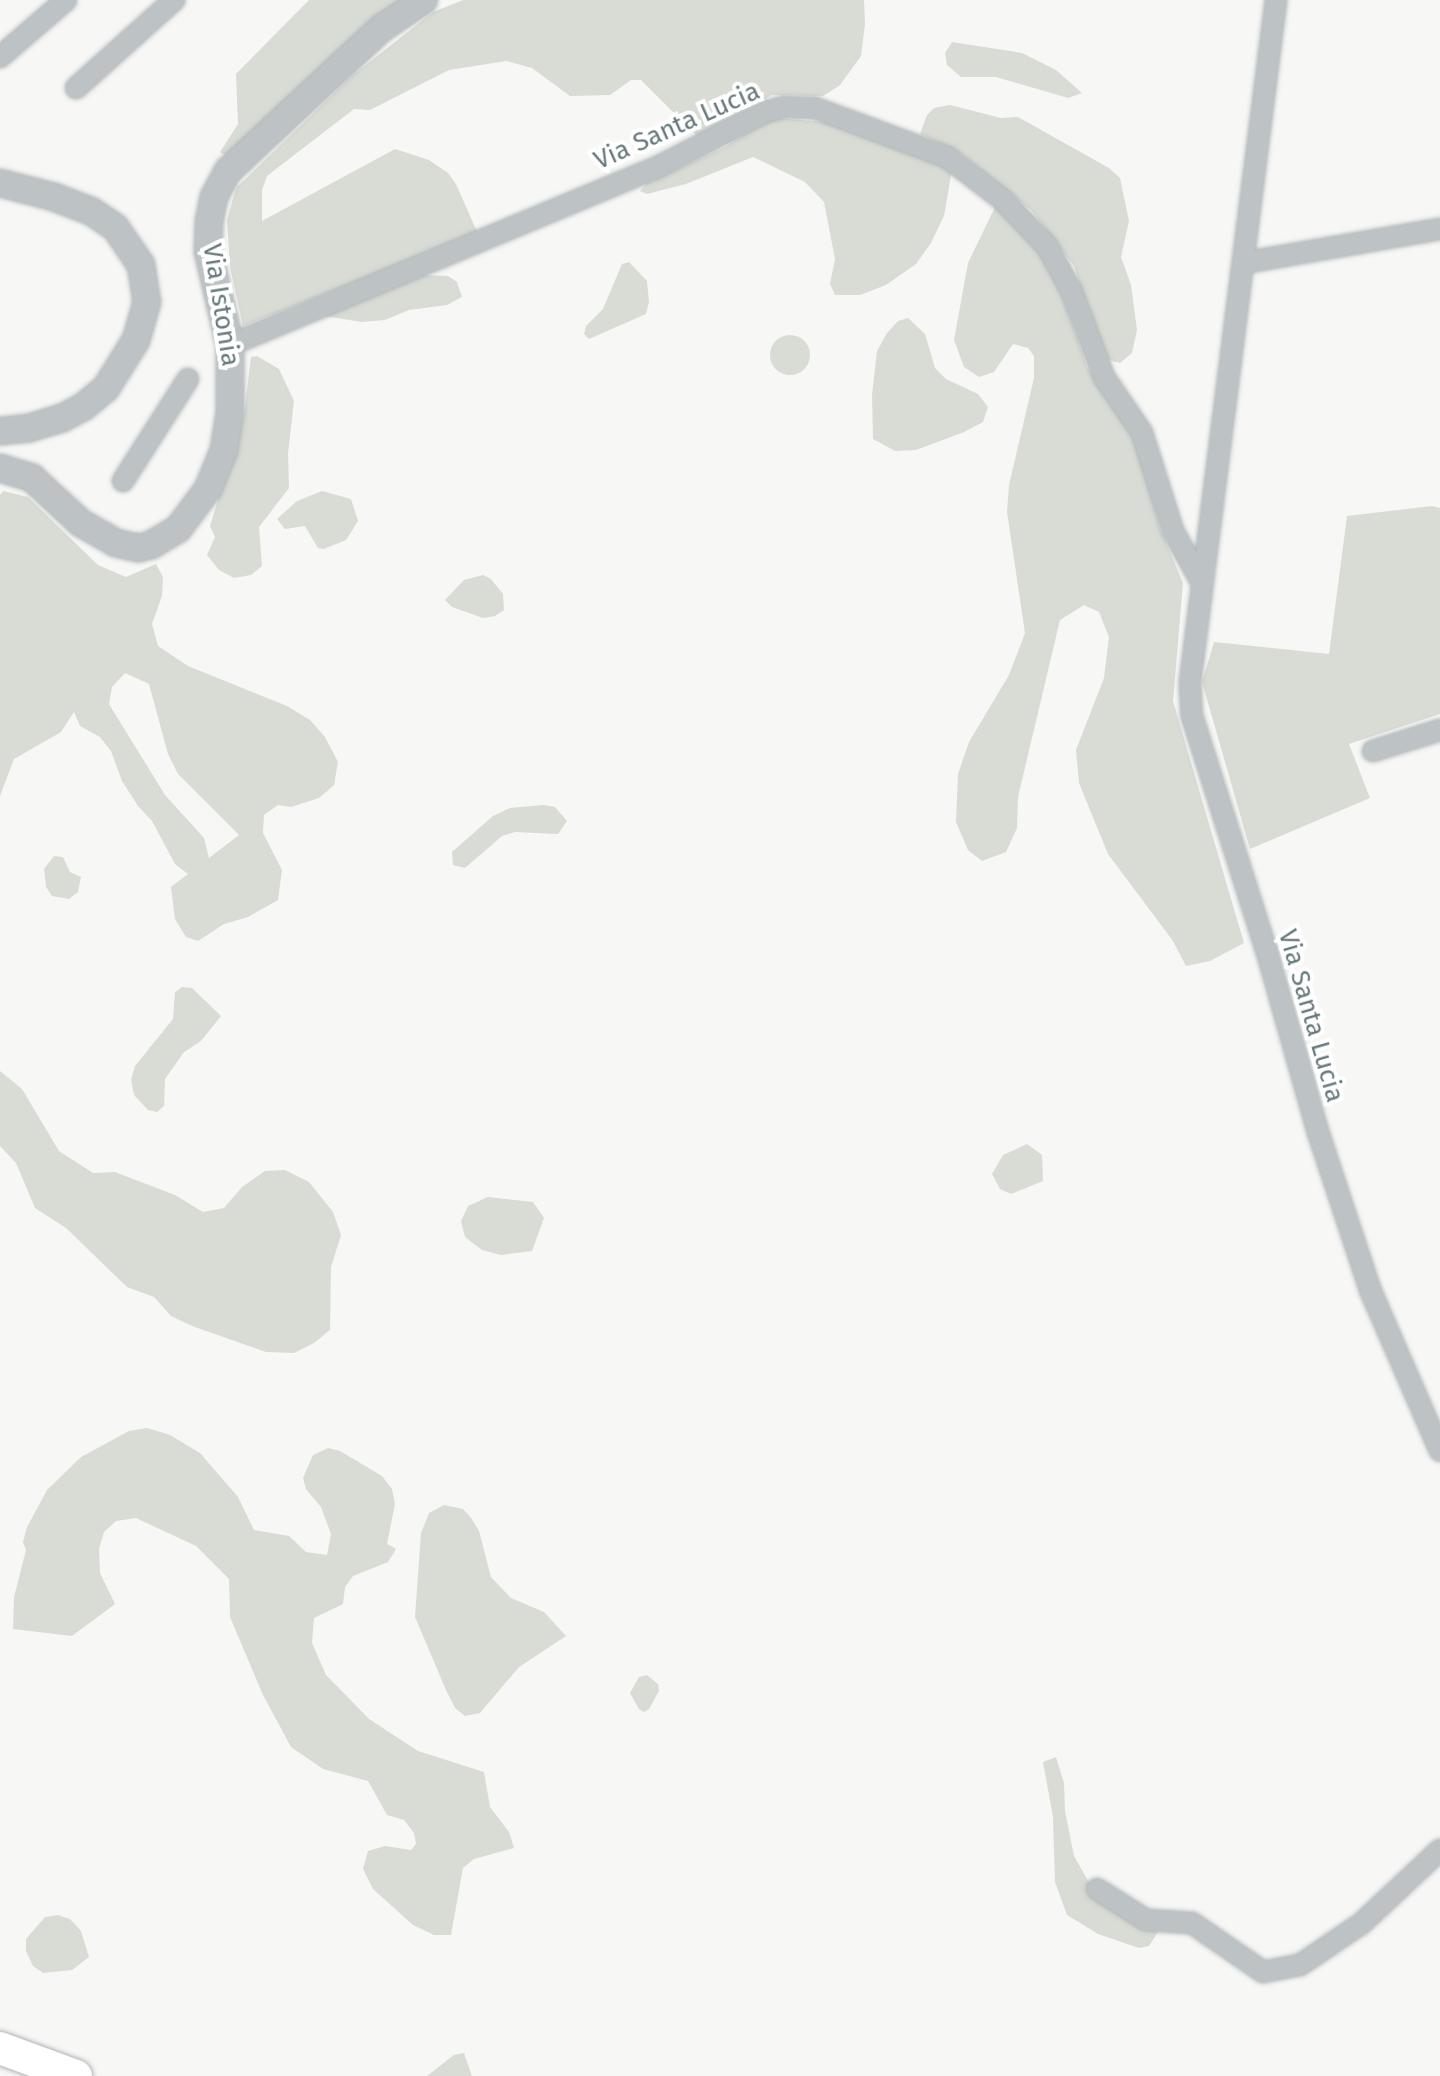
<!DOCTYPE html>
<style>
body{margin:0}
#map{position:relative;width:1440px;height:2076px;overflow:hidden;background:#f7f7f5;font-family:"Fira Sans",sans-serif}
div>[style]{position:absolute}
.green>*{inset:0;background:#d8dcd5}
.round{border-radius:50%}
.roads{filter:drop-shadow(0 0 2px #afb5b7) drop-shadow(0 0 2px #afb5b7)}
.minor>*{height:20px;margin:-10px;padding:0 10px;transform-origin:10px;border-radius:10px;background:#bdc2c4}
.tertiary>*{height:26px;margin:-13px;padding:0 13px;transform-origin:13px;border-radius:13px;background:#bdc2c4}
.primary>*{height:32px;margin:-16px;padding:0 16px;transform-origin:16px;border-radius:16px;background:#fff}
span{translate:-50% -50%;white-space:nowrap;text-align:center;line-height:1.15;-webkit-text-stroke:8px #fff;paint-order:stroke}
.street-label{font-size:26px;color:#66787c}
</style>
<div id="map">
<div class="green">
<div style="clip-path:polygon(309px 0,402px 0,227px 157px,220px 152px,238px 124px,236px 74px)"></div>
<div style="clip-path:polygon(463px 0,864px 0,865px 24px,861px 56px,840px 85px,823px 96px,772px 95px,698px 137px,641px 80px,631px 80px,610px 95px,570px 96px,532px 68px,506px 61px,449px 70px,370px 110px,354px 109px,267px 176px,262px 190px,262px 221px,395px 149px,429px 160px,448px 173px,456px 184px,478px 234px,243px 326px,230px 267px,227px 220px,236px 188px,352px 76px,433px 12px)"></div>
<div style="clip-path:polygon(952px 42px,1022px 53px,1056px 70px,1082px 93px,1068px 98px,996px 77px,961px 77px,947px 65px,945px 53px)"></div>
<div style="clip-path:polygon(950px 105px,1001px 118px,1018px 117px,1109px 168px,1120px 178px,1129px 221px,1121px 257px,1131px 285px,1137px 330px,1132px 353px,1120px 363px,1108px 360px,1099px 344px,1074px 266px,1031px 210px,960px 153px,920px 134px,927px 115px,934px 108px)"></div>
<div style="clip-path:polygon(776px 118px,839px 123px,952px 170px,944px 216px,931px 243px,916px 264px,886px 285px,860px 295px,835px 295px,830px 284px,835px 259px,824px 202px,805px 182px,753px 157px,686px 184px,647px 194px,640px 191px,647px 183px,725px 147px,761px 124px)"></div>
<div style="clip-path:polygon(996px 205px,1027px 236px,1053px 270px,1087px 367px,1136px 436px,1160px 528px,1183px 583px,1173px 701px,1244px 943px,1210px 961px,1186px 966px,1173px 941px,1108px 854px,1079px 783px,1076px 750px,1104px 678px,1109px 637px,1099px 612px,1084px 605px,1060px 620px,1018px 797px,1017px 828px,1006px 852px,982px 861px,968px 850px,956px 822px,958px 774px,969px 742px,1009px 675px,1025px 633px,1007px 512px,1009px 485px,1034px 378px,1034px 356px,1028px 348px,1013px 344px,994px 372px,979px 377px,964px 367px,954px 340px,968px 263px)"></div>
<div style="clip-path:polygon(629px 262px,647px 281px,649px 302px,646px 314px,589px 339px,584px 334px,586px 326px,603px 309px,622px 264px)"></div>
<div style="clip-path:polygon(424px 275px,448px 276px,457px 282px,462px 297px,447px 305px,409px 310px,385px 320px,362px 322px,324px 316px)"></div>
<div style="clip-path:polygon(908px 318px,925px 334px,935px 368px,946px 379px,978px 394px,988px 407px,983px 422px,964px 432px,916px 450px,895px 451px,873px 439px,872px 395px,877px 351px,887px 333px,898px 321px)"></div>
<div class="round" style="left:770px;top:335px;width:40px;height:40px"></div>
<div style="clip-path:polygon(257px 356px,279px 369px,294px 401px,288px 453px,289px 488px,259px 527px,262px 566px,251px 575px,234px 578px,219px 570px,207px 555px,215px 537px,210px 526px,244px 415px,251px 357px)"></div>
<div style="clip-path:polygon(evenodd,3px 491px,28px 497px,98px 565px,126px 577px,156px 564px,163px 577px,162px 596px,152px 624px,158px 646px,188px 666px,287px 706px,310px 720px,325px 737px,338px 762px,334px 785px,319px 798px,291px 807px,278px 805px,264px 815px,263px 833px,282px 870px,278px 900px,248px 917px,224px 924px,198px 941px,186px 937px,175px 919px,171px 887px,188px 874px,175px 864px,152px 821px,138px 806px,122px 781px,111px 751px,100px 737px,80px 726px,74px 712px,61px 732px,14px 759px,0 796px,0 495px,3px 491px,125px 673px,149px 684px,168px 754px,178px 774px,239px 835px,209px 858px,204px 838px,165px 795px,109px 704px,112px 687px,125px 673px)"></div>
<div style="clip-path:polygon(322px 491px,351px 499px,358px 521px,346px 540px,324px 549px,318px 548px,305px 526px,285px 529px,277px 519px,297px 501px)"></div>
<div style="clip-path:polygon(1432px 506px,1440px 508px,1440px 714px,1349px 744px,1370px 798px,1250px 849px,1202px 682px,1214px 642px,1329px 654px,1347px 516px)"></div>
<div style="clip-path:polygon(483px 575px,491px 579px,503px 594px,504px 610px,495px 616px,483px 618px,452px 607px,445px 600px,464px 580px)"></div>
<div style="clip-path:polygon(544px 805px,555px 807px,567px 821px,558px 834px,515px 832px,502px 836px,465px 868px,453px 865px,452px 852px,493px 816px,510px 808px)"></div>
<div style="clip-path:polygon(54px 856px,63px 857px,70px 872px,81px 877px,78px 892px,69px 899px,52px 896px,46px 887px,44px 869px)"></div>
<div style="clip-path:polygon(182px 987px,192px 988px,221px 1016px,201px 1041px,184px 1052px,165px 1079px,164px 1106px,157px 1112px,148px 1110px,134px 1095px,131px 1080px,135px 1066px,173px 1019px,175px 992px)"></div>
<div style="clip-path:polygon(0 1071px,22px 1089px,59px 1151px,93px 1173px,115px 1172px,175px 1195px,203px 1212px,224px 1208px,242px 1187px,265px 1171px,285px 1170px,309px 1182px,333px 1212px,341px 1235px,331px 1267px,330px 1330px,314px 1343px,294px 1353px,266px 1352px,192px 1326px,171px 1316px,154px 1297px,127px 1287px,66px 1228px,35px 1208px,16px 1163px,0 1146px)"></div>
<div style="clip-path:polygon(1027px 1144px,1042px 1155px,1043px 1181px,1011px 1194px,1000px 1189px,992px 1174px,1003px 1155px)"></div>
<div style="clip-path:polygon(488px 1197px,533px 1202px,544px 1218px,532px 1251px,501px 1255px,482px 1250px,465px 1237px,461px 1221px,468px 1206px)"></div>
<div style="clip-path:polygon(147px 1428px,170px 1435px,200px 1453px,238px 1497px,254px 1530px,289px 1536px,306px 1552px,327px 1555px,331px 1534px,321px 1507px,306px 1489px,303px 1478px,313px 1455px,328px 1448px,340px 1451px,382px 1476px,392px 1489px,395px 1504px,387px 1544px,396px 1549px,388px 1562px,353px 1576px,345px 1587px,343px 1604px,314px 1618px,312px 1643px,326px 1675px,369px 1719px,418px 1751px,484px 1772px,490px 1807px,509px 1832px,514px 1848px,474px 1859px,463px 1868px,451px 1935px,434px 1935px,413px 1925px,373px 1889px,363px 1869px,368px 1851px,385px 1846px,411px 1850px,416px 1844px,414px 1833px,404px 1820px,387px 1815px,368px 1781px,323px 1769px,291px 1747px,263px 1695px,230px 1617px,229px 1579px,196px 1546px,136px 1518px,116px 1521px,104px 1532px,99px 1549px,100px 1573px,115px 1604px,72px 1636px,13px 1629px,14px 1597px,26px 1550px,23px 1542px,27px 1527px,47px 1490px,81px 1457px,129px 1431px)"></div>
<div style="clip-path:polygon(444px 1505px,463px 1509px,471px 1518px,479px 1531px,491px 1577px,511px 1598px,544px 1612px,566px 1636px,519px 1667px,480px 1713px,465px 1716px,455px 1708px,446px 1690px,415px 1617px,421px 1533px,429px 1513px)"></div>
<div style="clip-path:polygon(647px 1675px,658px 1684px,659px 1691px,649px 1709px,644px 1712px,639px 1709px,630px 1693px,639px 1677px)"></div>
<div style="clip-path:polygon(1056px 1757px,1064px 1783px,1065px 1811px,1074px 1856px,1090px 1884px,1141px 1924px,1158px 1932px,1149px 1946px,1139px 1948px,1098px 1934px,1067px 1915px,1055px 1882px,1053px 1817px,1043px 1762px)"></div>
<div style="clip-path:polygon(58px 1915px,70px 1919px,81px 1931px,89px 1957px,72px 1970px,43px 1973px,33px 1966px,26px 1951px,26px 1939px,45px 1917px)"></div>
<div style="clip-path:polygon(464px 2053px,472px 2076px,427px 2076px,454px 2055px)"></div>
</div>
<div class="roads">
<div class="minor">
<div style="left:1276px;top:0;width:688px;rotate:97.18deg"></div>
<div style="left:1190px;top:683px;width:33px;rotate:87deg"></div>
<div style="left:1192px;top:716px;width:255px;rotate:72.4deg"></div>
<div style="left:1269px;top:959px;width:180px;rotate:74.2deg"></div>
<div style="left:1318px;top:1132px;width:169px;rotate:71.7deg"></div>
<div style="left:1371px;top:1292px;width:173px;rotate:66.5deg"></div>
<div style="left:0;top:57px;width:87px;rotate:-40.8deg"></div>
<div style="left:76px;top:88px;width:132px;rotate:-41.9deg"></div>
<div style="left:1243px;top:263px;width:200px;rotate:-9.8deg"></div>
<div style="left:230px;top:345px;width:461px;rotate:-22.6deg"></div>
<div style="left:656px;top:168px;width:123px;rotate:-27.2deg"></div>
<div style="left:765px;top:112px;width:20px;rotate:-15deg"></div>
<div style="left:784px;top:107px;width:31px;rotate:2deg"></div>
<div style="left:815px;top:108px;width:141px;rotate:20.4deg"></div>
<div style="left:947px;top:157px;width:71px;rotate:37.5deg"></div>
<div style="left:1003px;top:200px;width:64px;rotate:46.3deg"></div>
<div style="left:1047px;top:246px;width:50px;rotate:61.4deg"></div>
<div style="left:1071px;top:290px;width:93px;rotate:69.2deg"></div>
<div style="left:1104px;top:377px;width:68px;rotate:55.8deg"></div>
<div style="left:1142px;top:433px;width:103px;rotate:72.4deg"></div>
<div style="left:1173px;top:531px;width:60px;rotate:60.9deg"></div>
<div style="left:123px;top:481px;width:121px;rotate:-57.5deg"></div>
<div style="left:1373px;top:751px;width:70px;rotate:-17.4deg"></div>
<div style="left:1097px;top:1889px;width:58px;rotate:32.3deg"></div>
<div style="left:1146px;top:1920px;width:46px;rotate:3.7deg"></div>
<div style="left:1192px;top:1923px;width:86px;rotate:34.6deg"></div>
<div style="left:1263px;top:1972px;width:38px;rotate:-11deg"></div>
<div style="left:1300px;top:1965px;width:75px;rotate:-34.1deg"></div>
<div style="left:1362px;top:1923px;width:107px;rotate:-43.1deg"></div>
</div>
<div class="tertiary">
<div style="left:0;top:183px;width:56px;rotate:14.5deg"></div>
<div style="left:54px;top:197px;width:40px;rotate:21deg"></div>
<div style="left:91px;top:211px;width:29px;rotate:34deg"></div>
<div style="left:115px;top:227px;width:46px;rotate:55.6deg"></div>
<div style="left:141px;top:265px;width:37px;rotate:81deg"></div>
<div style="left:147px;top:302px;width:40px;rotate:106deg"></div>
<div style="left:136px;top:340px;width:57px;rotate:122deg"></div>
<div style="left:106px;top:388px;width:30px;rotate:140deg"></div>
<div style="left:83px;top:407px;width:24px;rotate:152deg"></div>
<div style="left:62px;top:418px;width:34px;rotate:163deg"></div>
<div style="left:30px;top:428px;width:30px;rotate:174deg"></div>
<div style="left:0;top:468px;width:34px;rotate:17deg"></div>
<div style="left:32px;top:478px;width:67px;rotate:42.6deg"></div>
<div style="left:81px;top:523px;width:40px;rotate:29.7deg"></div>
<div style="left:116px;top:543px;width:23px;rotate:13deg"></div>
<div style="left:138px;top:548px;width:13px;rotate:-13deg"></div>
<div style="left:151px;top:545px;width:31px;rotate:-31deg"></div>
<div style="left:178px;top:529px;width:50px;rotate:-53.1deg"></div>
<div style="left:208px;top:489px;width:42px;rotate:-67.7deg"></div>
<div style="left:224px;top:450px;width:37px;rotate:-81deg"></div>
<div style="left:230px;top:413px;width:68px;rotate:-90deg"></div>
<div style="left:230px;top:345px;width:97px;rotate:-103.2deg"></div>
<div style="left:208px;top:251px;width:29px;rotate:-88deg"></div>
<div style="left:209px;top:222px;width:25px;rotate:-79deg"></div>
<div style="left:214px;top:197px;width:30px;rotate:-62deg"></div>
<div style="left:228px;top:171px;width:210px;rotate:-42.9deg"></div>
<div style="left:382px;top:28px;width:50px;rotate:-33.7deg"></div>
</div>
<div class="primary">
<div style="left:0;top:2048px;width:81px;rotate:20.2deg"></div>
</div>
</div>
<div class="street-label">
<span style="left:677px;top:126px;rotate:-24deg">Via Santa Lucia</span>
<span style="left:221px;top:305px;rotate:81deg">Via Istonia</span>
<span style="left:1311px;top:1016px;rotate:74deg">Via Santa Lucia</span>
</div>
</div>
